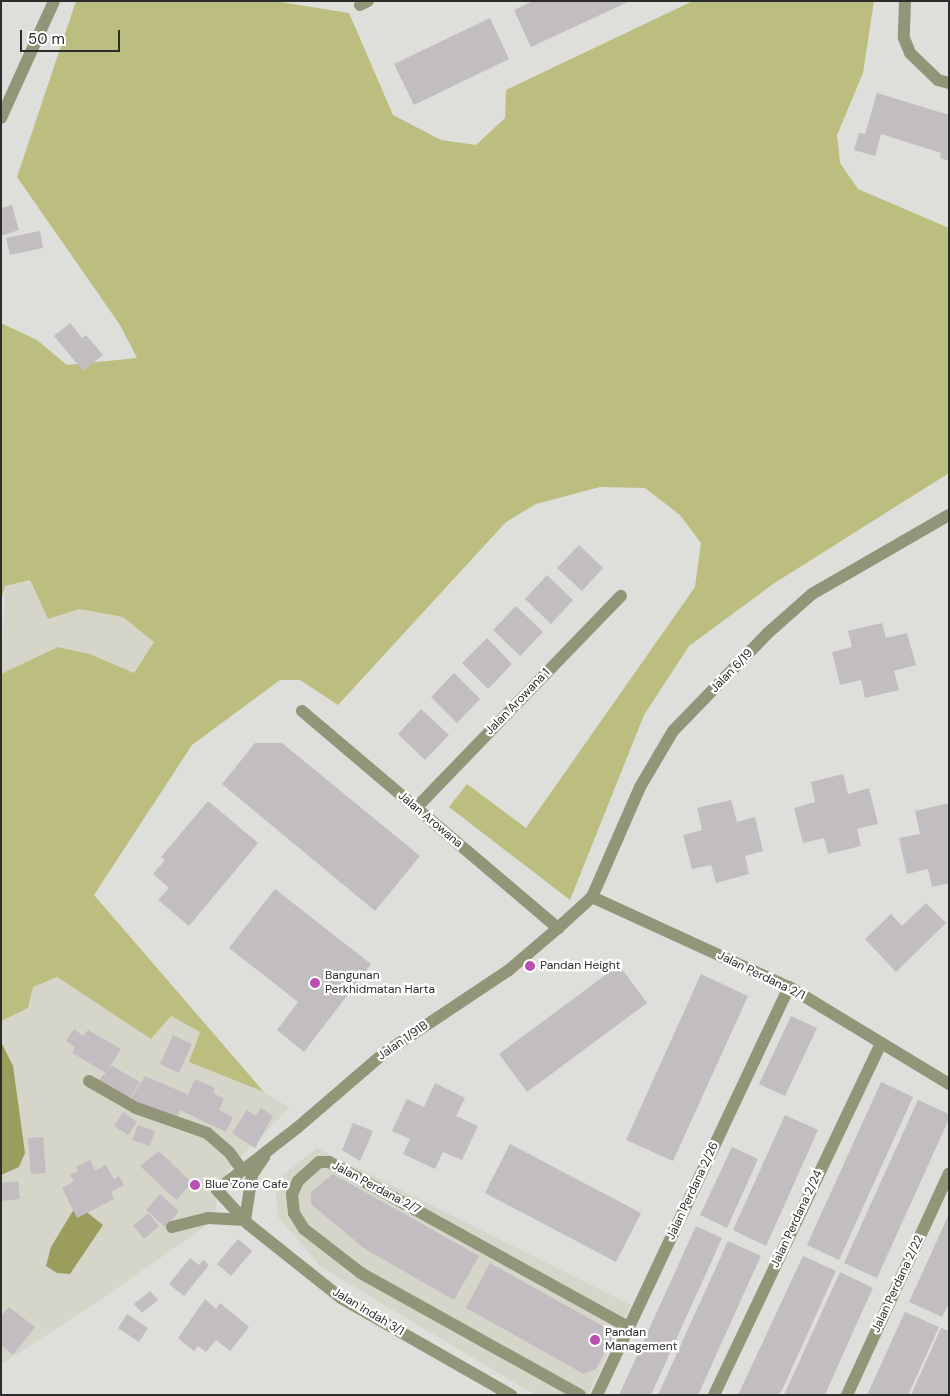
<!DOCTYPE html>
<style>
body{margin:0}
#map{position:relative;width:950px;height:1396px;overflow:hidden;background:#dedfda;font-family:"DM Sans",sans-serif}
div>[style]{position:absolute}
.built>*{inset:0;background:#d5d6c9}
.green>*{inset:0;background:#bbbe7f}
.water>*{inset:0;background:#9a9d5b}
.building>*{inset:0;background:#c1bdc0}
.minor>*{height:12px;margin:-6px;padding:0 6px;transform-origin:6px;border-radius:6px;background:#939579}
.tertiary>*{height:12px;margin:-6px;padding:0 6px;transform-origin:6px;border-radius:6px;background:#939579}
.dots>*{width:14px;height:14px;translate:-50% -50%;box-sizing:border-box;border:2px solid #fff;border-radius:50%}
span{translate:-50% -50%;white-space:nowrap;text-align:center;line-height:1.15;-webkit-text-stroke:4.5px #fff;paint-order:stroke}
.street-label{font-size:12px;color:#2c2c2a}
.poi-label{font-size:12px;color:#2c2c2a}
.left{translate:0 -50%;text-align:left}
.frame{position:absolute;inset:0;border:2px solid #2c2c2a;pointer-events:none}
.scale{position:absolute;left:20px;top:30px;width:100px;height:22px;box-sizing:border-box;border:2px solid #2c2c2a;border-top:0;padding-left:6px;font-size:15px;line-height:18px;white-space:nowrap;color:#2c2c2a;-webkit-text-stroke:4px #fff;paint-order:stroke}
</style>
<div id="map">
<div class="built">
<div style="clip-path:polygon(30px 580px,48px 619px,79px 609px,124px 617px,154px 642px,134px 673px,90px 654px,59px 647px,1px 674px,5px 586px)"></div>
<div style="clip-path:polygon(56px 977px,151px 1039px,171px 1015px,200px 1032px,189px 1062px,264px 1092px,290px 1108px,232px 1165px,216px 1192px,217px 1218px,98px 1302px,1px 1364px,1px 1021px,28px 1008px,33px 987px)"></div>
<div style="clip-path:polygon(317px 1148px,631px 1305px,588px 1395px,535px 1395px,321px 1267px,278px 1217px,275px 1181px)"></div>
</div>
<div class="green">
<div style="clip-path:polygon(76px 1px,274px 1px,349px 13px,393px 115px,441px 140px,476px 145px,505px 118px,506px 90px,693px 1px,874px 1px,863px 73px,837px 135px,840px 163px,858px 189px,949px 228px,949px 473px,773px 584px,689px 646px,644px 715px,570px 900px,449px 807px,467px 784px,526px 828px,695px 587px,701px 543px,680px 515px,645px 488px,600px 487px,536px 504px,506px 522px,338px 705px,300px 680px,280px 680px,192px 745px,94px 895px,264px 1092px,189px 1062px,200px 1032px,171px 1016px,151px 1039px,57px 977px,33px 987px,28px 1008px,1px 1021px,1px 674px,58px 647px,90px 654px,134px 673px,154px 642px,123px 617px,79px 609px,48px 619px,30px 580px,5px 586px,1px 601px,1px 323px,37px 340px,67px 365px,137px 358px,120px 325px,17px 177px)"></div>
</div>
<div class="water">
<div style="clip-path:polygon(1px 1042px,13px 1066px,25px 1153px,19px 1167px,1px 1175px)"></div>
<div style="clip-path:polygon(74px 1209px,84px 1210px,103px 1225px,70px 1274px,57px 1273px,46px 1266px,51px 1247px)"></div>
</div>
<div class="building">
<div style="clip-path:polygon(533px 1px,630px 1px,531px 47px,514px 10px)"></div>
<div style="clip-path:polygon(490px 18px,509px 59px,414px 105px,394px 64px)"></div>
<div style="clip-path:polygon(877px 93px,949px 115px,949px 161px,940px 158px,941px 153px,881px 134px,875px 156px,854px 150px,859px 133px,865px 134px)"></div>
<div style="clip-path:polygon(12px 205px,19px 230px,1px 236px,1px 208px)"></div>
<div style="clip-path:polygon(40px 231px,43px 248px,10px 255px,6px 238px)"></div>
<div style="clip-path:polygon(70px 323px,82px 338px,86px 335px,103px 355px,83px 371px,54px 336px)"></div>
<div style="clip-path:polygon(579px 545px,603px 568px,582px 591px,557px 568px)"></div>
<div style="clip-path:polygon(547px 575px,573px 600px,551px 624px,525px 599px)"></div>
<div style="clip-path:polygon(516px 606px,543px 632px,520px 656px,493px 630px)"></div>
<div style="clip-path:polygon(882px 623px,886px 638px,907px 633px,916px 665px,894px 671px,899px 690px,865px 698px,861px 680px,840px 685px,832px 652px,852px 647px,848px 631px)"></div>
<div style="clip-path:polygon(487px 638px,512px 664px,488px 689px,462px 663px)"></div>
<div style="clip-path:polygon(454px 673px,480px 699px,457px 723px,431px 697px)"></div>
<div style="clip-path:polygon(421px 709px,449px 735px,425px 760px,398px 734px)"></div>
<div style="clip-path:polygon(255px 743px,282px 743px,420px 856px,375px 911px,222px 784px)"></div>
<div style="clip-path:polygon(843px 774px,848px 794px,869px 788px,878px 824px,857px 829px,861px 846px,828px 854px,824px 838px,803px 843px,794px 808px,815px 802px,811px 782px)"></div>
<div style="clip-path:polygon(731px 800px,737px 822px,755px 817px,763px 851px,745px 856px,749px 874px,716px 883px,711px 865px,692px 869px,683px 835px,702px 830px,697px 808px)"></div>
<div style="clip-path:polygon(208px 801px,258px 843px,189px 926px,158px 900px,169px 888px,153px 874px,165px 860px,161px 857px)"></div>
<div style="clip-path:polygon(949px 803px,949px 883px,932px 887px,928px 869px,907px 874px,899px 838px,920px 834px,915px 811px)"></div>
<div style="clip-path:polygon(275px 889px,371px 964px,304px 1052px,277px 1030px,298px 1002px,229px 948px)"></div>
<div style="clip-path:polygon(926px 903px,946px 923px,896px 972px,865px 939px,891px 914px,902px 926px)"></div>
<div style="clip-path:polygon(619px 965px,647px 1003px,527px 1092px,499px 1054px)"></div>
<div style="clip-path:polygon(701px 974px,748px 996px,673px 1161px,626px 1140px)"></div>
<div style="clip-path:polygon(791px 1016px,817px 1028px,785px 1096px,759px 1084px)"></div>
<div style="clip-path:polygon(74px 1029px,83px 1036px,88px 1030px,121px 1049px,106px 1073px,72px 1053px,75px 1047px,66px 1041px)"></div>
<div style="clip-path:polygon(173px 1035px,192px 1044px,179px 1073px,160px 1064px)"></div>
<div style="clip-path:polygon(112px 1066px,140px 1082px,129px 1100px,96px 1083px)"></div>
<div style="clip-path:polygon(145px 1076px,187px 1094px,186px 1099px,195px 1079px,215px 1088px,213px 1093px,224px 1099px,219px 1110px,233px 1117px,226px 1132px,180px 1110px,176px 1120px,130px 1100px)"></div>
<div style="clip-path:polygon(881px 1082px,913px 1097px,839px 1260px,807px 1245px)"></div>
<div style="clip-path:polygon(435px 1083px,465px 1098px,456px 1116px,478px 1126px,462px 1160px,443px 1152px,435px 1169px,403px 1154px,410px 1139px,392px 1131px,407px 1099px,424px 1107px)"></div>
<div style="clip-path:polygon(918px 1100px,949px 1114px,949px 1119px,877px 1278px,844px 1263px)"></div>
<div style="clip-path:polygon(261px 1108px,273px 1116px,255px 1148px,232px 1133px,247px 1110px,256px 1116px)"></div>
<div style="clip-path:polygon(123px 1112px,137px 1122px,128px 1135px,114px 1126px)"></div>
<div style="clip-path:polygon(785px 1115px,818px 1130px,766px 1246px,733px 1230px)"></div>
<div style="clip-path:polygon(353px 1123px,373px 1131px,360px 1161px,342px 1150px)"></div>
<div style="clip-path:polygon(138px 1125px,155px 1131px,150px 1146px,132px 1140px)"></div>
<div style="clip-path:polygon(43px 1137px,46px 1173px,31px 1174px,28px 1138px)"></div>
<div style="clip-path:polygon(510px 1144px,641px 1213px,616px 1262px,485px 1193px)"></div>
<div style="clip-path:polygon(732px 1147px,758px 1159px,727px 1228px,700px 1215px)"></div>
<div style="clip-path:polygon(159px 1151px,192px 1183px,176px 1200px,140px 1166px)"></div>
<div style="clip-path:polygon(90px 1160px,95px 1171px,106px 1165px,114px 1179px,119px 1176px,124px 1185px,111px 1192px,114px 1199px,77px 1218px,62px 1188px,74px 1181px,70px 1175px,78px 1171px,76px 1167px)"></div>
<div style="clip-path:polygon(333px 1174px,479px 1256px,454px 1300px,365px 1249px,311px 1204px,311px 1192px)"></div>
<div style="clip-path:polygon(18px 1181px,20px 1199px,1px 1201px,1px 1183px)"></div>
<div style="clip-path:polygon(160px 1194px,179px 1211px,165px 1227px,146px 1210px)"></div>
<div style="clip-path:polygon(148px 1213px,159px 1226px,144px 1239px,133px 1226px)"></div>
<div style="clip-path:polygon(949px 1214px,949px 1303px,942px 1317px,909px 1302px)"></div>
<div style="clip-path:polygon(696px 1226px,722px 1238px,669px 1355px,651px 1395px,619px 1395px)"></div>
<div style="clip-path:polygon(238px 1239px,252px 1251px,231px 1276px,217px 1264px)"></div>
<div style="clip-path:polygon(728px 1241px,761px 1256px,740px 1302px,698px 1395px,658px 1395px)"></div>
<div style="clip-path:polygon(803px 1256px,836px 1271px,783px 1388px,779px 1395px,738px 1395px)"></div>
<div style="clip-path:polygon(190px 1258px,199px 1265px,203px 1260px,209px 1265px,184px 1296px,169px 1284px)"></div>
<div style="clip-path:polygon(490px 1263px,615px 1333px,596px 1369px,584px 1374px,466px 1308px)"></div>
<div style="clip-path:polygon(840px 1272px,873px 1288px,852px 1334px,825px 1395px,784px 1395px)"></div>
<div style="clip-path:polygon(150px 1291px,158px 1300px,142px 1313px,134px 1304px)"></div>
<div style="clip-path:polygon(205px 1299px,216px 1309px,220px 1303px,249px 1327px,230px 1351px,216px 1340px,206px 1352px,198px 1346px,194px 1351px,178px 1338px)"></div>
<div style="clip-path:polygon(9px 1307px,35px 1327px,13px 1355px,1px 1345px,1px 1316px)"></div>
<div style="clip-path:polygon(905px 1312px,939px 1327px,908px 1395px,867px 1395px)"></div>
<div style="clip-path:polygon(127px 1314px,148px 1328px,139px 1342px,118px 1328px)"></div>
<div style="clip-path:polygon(941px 1328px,949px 1331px,949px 1395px,911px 1395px)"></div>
</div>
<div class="minor">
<div style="left:905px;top:1px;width:37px;rotate:92deg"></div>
<div style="left:904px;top:38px;width:16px;rotate:68deg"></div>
<div style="left:910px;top:53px;width:39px;rotate:44deg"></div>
<div style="left:938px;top:80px;width:11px;rotate:15deg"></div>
<div style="left:360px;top:5px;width:9px;rotate:-27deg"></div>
<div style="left:1px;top:118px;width:128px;rotate:-65.6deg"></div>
<div style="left:302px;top:711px;width:336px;rotate:40.3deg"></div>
<div style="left:416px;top:808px;width:295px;rotate:-46deg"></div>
<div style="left:592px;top:897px;width:217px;rotate:24.6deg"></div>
<div style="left:789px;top:987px;width:187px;rotate:31.2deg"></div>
<div style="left:89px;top:1081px;width:54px;rotate:29.9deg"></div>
<div style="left:136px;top:1108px;width:75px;rotate:19.4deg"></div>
<div style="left:207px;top:1133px;width:29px;rotate:41deg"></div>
<div style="left:229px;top:1152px;width:22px;rotate:54deg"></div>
<div style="left:217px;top:1190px;width:101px;rotate:-37.8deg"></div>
<div style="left:297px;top:1128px;width:113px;rotate:-40.7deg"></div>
<div style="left:383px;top:1054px;width:151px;rotate:-33.7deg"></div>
<div style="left:509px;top:970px;width:65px;rotate:-40.6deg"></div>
<div style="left:558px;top:928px;width:46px;rotate:-42.4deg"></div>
<div style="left:592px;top:897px;width:120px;rotate:-66.4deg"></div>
<div style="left:640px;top:787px;width:65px;rotate:-59.5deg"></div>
<div style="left:673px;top:731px;width:138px;rotate:-45.9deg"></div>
<div style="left:769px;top:632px;width:57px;rotate:-41.5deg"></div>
<div style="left:812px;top:594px;width:158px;rotate:-30deg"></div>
<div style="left:172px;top:1227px;width:37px;rotate:-14deg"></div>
<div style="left:208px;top:1218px;width:37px;rotate:3deg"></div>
<div style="left:245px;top:1220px;width:46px;rotate:-81.2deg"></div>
<div style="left:252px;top:1175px;width:22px;rotate:-56deg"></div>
<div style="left:580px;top:1395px;width:251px;rotate:-150.9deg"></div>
<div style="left:361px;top:1273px;width:72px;rotate:-142.3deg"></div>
<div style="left:304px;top:1229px;width:19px;rotate:-122deg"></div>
<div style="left:294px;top:1213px;width:19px;rotate:-96deg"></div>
<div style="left:292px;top:1194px;width:14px;rotate:-65deg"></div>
<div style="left:298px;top:1181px;width:28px;rotate:-42deg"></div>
<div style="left:319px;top:1162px;width:10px"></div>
<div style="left:329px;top:1162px;width:342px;rotate:28.9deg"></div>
<div style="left:597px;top:1395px;width:451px;rotate:-64.8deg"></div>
<div style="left:714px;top:1395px;width:389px;rotate:-64.6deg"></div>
<div style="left:847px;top:1395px;width:244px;rotate:-65.3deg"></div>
</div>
<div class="tertiary">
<div style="left:217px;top:1190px;width:46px;rotate:47.6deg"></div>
<div style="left:248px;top:1224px;width:119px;rotate:38.5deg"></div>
<div style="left:341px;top:1298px;width:196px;rotate:29.7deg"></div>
</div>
<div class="dots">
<div style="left:530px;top:966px;background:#b94fb1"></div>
<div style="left:315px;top:983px;background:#b94fb1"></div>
<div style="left:195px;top:1185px;background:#b94fb1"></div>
<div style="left:595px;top:1340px;background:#b94fb1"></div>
</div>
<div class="street-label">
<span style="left:732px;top:671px;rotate:-46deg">Jalan 6/19</span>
<span style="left:518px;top:702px;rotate:-46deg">Jalan Arowana 1</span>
<span style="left:430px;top:820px;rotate:40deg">Jalan Arowana</span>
<span style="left:761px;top:976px;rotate:26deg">Jalan Perdana 2/1</span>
<span style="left:403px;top:1041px;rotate:-35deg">Jalan 1/91B</span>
<span style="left:376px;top:1188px;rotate:28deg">Jalan Perdana 2/7</span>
<span style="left:693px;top:1191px;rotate:-65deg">Jalan Perdana 2/26</span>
<span style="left:797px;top:1219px;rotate:-65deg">Jalan Perdana 2/24</span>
<span style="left:898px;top:1284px;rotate:-65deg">Jalan Perdana 2/22</span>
<span style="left:368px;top:1312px;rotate:31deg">Jalan Indah 3/1</span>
</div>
<div class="poi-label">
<span class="left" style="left:540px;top:966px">Pandan Height</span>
<span class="left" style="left:325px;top:983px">Bangunan<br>Perkhidmatan Harta</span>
<span class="left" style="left:205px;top:1185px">Blue Zone Cafe</span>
<span class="left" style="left:605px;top:1340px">Pandan<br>Management</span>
</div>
<div class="frame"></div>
<div class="scale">50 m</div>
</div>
